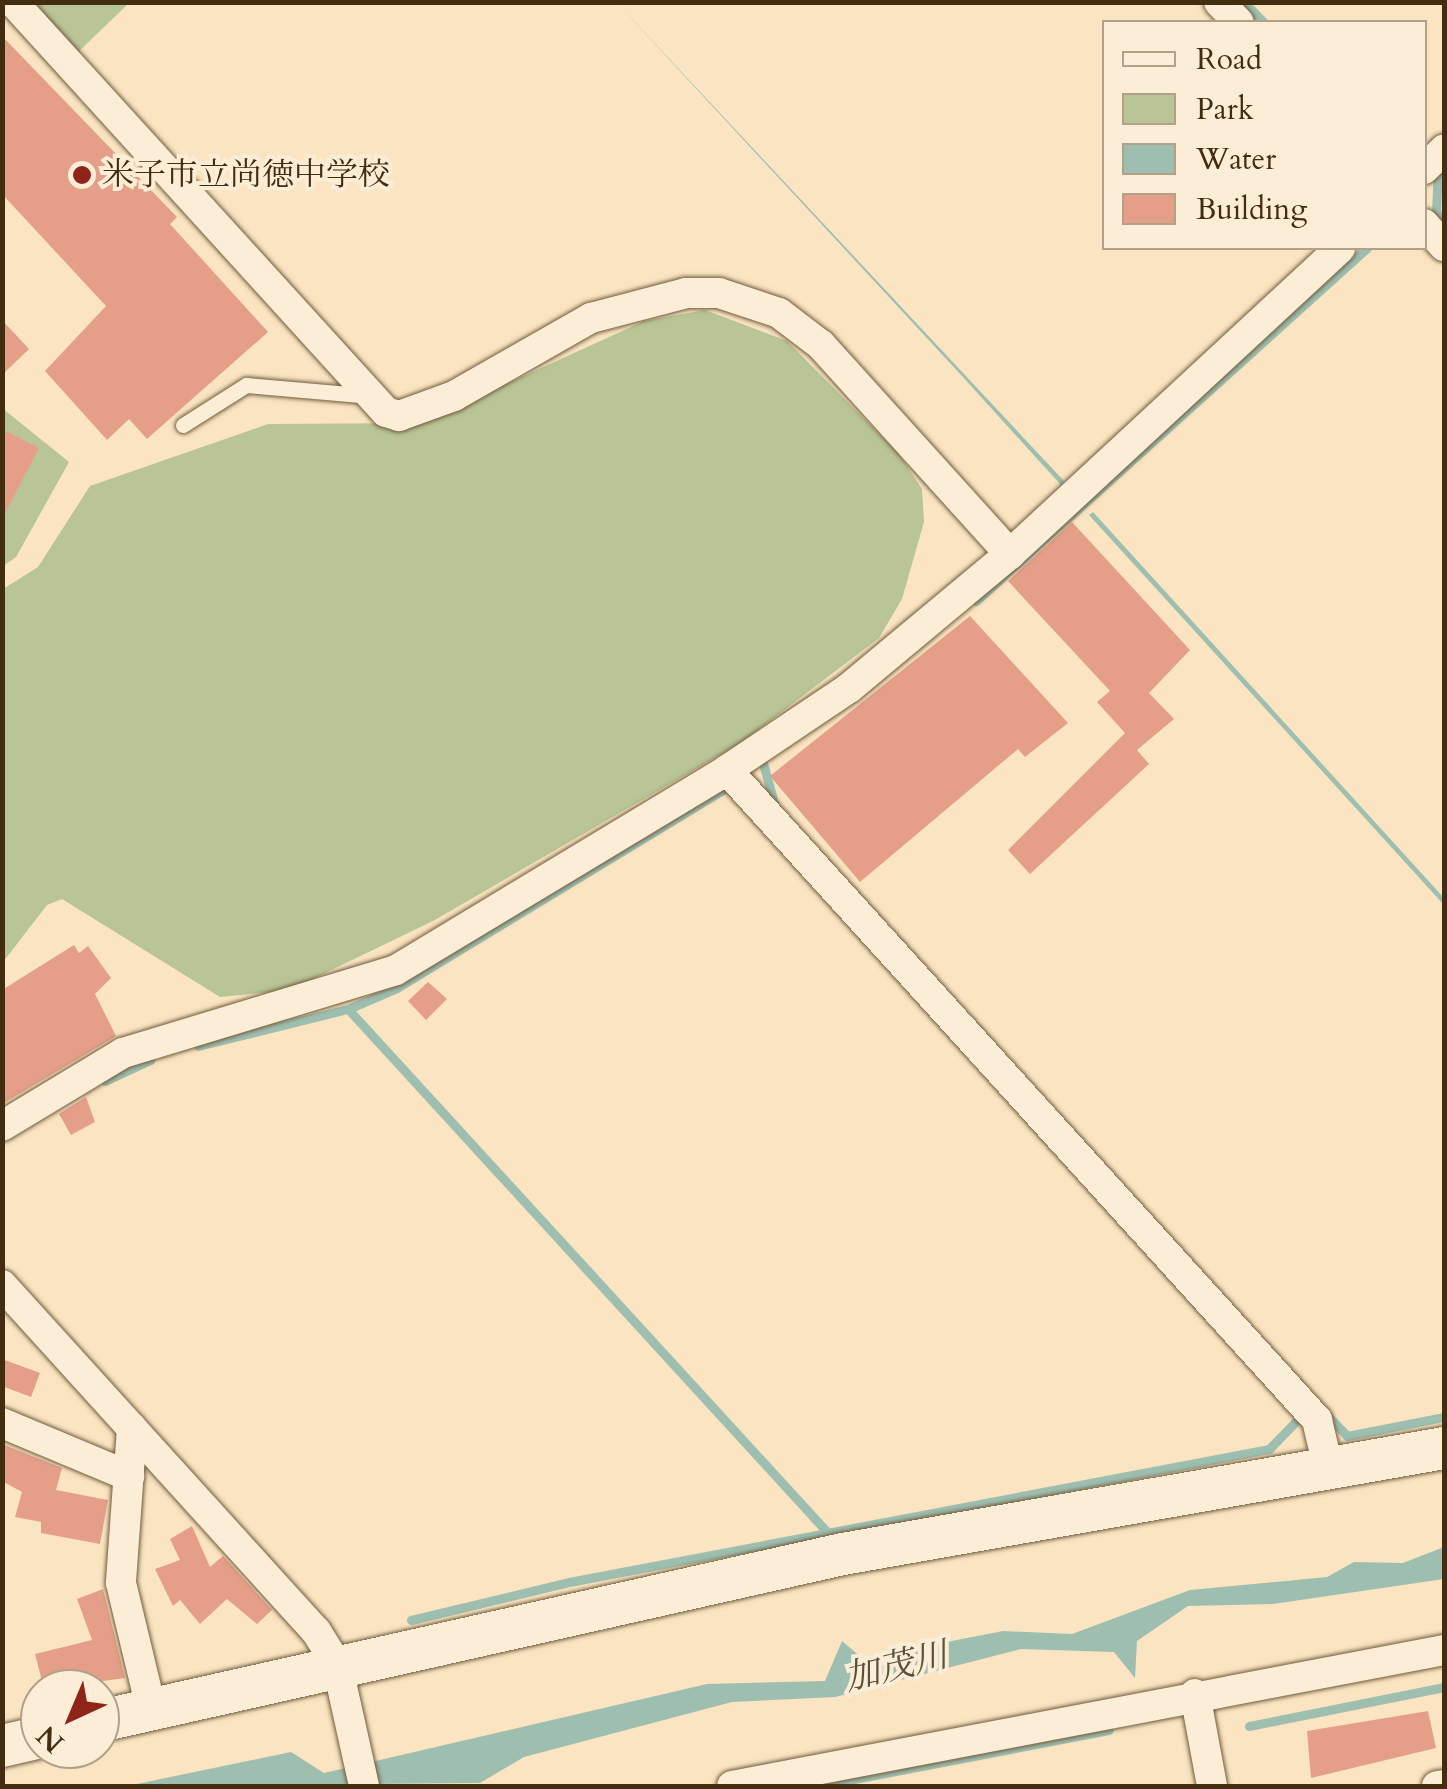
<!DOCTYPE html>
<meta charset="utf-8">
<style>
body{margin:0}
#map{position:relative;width:1447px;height:1789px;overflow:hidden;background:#fae4c1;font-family:Cardo,"Noto Serif JP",serif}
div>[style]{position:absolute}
.green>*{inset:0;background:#b9c597}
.water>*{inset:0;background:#9ebfb0}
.stream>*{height:9px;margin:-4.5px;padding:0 4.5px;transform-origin:4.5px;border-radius:4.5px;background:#9ebfb0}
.building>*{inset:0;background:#e59f89}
.roads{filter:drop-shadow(0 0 2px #715b3d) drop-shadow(0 0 2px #715b3d)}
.lane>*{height:15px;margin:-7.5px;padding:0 7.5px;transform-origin:7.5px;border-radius:7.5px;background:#fcedd7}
.street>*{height:30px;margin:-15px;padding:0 15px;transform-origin:15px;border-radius:15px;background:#fcedd7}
.secondary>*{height:42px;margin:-21px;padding:0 21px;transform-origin:21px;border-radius:21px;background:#fcedd7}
.dots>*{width:28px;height:28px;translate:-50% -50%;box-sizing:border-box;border:5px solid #fcedd7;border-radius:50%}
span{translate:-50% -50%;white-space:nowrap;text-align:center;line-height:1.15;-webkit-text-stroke:8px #fcedd7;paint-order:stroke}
.poi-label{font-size:32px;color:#432d11}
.left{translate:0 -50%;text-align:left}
.water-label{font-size:35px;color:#5a5239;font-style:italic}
.frame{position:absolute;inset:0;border:5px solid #432d11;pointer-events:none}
.legend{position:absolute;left:1102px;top:20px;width:325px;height:230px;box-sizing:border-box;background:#fcedd7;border:2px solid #b2a088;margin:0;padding:12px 18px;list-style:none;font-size:30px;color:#432d11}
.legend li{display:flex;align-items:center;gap:20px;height:50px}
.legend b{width:50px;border:2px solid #b2a088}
.north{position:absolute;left:20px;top:1669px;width:100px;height:100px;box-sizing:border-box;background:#fcedd7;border:2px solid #b2a088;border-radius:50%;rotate:224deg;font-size:28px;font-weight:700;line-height:40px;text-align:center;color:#432d11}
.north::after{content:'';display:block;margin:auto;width:35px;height:45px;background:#8f2418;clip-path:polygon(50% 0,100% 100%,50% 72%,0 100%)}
</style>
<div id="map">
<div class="green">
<div style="clip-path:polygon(30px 3px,129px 3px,76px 54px)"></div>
<div style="clip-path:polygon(705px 310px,787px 341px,898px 453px,922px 489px,924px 522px,902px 599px,879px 638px,742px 742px,433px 921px,290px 990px,220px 997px,62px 899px,47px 905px,3px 962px,3px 589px,38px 567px,90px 486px,268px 424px,421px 423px,644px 321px)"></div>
<div style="clip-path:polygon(2px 408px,69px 462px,16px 557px,3px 566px)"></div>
</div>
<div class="water">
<div style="clip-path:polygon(617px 3px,1064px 481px,1061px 485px,962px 376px)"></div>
<div style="clip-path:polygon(1093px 512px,1444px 898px,1444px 905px,1089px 515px)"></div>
<div style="clip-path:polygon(1444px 1547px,1444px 1579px,1273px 1604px,1188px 1606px,1137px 1641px,1135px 1678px,1114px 1652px,1021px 1649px,835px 1697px,732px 1702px,524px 1757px,480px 1783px,127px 1786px,291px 1752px,324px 1773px,707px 1684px,825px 1681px,842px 1641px,875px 1669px,921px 1647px,1003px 1631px,1072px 1634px,1190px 1590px,1327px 1577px,1354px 1562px,1403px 1563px)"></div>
</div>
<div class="stream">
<div style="left:1244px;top:2px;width:28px;rotate:46deg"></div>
<div style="left:1438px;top:167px;width:45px;rotate:92.5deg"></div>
<div style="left:1436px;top:212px;width:12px;rotate:48deg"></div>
<div style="left:976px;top:601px;width:527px;rotate:-42.08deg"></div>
<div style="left:763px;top:763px;width:41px;rotate:74.6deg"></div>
<div style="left:348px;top:1009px;width:709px;rotate:47.51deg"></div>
<div style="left:198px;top:1046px;width:154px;rotate:-13.9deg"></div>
<div style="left:348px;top:1009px;width:53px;rotate:-23.2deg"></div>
<div style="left:397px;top:988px;width:392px;rotate:-31.3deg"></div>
<div style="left:105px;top:1081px;width:50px;rotate:-25deg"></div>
<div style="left:1324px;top:1412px;width:33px;rotate:46deg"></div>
<div style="left:1347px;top:1436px;width:99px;rotate:-11.1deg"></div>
<div style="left:411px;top:1620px;width:163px;rotate:-13.5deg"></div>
<div style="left:569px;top:1582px;width:713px;rotate:-10.76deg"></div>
<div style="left:1269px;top:1449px;width:49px;rotate:-45.8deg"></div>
<div style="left:1249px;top:1726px;width:199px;rotate:-11.3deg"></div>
<div style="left:818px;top:1786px;width:296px;rotate:-10.9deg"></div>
</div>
<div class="building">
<div style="clip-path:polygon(2px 36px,177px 217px,170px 224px,268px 332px,147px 439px,129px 419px,107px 440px,45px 371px,106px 306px,2px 194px)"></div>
<div style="clip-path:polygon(2px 320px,29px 349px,2px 375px)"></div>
<div style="clip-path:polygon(2px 429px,39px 448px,2px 519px)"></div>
<div style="clip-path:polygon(1072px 522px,1190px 650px,1149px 693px,1174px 719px,1137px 750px,1149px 764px,1030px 874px,1008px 850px,1125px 733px,1097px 702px,1110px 691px,1008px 581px)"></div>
<div style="clip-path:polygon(970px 616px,1068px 723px,1025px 757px,1018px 749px,860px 882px,770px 776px)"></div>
<div style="clip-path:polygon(74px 945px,79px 953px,88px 946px,111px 978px,95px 994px,116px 1036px,2px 1104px,2px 990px)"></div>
<div style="clip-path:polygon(428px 982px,447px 999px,426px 1020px,408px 1001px)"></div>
<div style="clip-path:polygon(86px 1097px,95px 1122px,71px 1135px,59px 1114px)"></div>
<div style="clip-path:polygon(2px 1359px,40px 1373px,31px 1397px,2px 1386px)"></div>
<div style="clip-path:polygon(2px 1444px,62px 1468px,56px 1490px,108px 1500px,100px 1544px,41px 1533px,41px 1522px,15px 1517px,22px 1492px,2px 1481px)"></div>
<div style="clip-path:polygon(192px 1526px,210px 1567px,223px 1556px,272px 1610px,257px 1624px,227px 1599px,200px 1624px,180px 1600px,173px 1606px,155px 1569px,180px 1560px,170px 1539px)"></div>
<div style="clip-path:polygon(103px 1589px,125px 1678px,44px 1689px,35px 1654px,92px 1640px,77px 1599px)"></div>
<div style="clip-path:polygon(1428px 1711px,1436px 1748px,1311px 1778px,1307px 1731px)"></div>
</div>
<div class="roads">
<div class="lane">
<div style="left:183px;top:425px;width:75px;rotate:-32.4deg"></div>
<div style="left:246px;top:385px;width:126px;rotate:5deg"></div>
</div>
<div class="street">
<div style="left:13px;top:2px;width:554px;rotate:47.71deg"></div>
<div style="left:386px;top:412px;width:14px;rotate:17deg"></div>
<div style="left:399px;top:416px;width:59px;rotate:-20deg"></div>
<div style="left:454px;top:396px;width:158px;rotate:-29.7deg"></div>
<div style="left:591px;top:318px;width:98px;rotate:-14.7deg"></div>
<div style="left:686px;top:293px;width:33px"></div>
<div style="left:719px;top:293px;width:63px;rotate:18.4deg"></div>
<div style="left:779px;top:313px;width:53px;rotate:37.3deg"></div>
<div style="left:821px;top:345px;width:282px;rotate:47.9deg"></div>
<div style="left:1219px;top:2px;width:28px;rotate:46deg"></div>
<div style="left:1424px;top:169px;width:28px;rotate:-44deg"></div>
<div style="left:1424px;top:224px;width:30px;rotate:48deg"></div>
<div style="left:727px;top:770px;width:878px;rotate:47.77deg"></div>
<div style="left:1317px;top:1420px;width:48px;rotate:76.8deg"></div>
<div style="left:2px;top:1126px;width:141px;rotate:-31.1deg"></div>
<div style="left:123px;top:1053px;width:285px;rotate:-16.9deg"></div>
<div style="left:396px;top:970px;width:387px;rotate:-31.1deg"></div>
<div style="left:727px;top:770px;width:147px;rotate:-33.9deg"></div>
<div style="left:849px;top:688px;width:209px;rotate:-39.8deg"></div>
<div style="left:1010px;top:554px;width:450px;rotate:-42.8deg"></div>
<div style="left:2px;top:1285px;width:467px;rotate:47.8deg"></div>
<div style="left:316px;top:1631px;width:39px;rotate:58deg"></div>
<div style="left:337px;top:1664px;width:125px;rotate:77.5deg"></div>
<div style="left:2px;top:1423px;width:138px;rotate:22.7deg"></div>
<div style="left:132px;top:1428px;width:155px;rotate:94.1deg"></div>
<div style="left:121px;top:1583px;width:129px;rotate:76.5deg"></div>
<div style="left:1195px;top:1694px;width:94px;rotate:79.5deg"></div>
<div style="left:732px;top:1786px;width:725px;rotate:-10.81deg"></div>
<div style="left:1437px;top:1786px;width:7px;rotate:-8deg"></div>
</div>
<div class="secondary">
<div style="left:100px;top:1721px;width:762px;rotate:-12.67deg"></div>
<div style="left:843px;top:1554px;width:610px;rotate:-10deg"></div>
<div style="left:2px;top:1746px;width:39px;rotate:-13deg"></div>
</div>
</div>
<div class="dots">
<div style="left:82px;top:175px;background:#8f2418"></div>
</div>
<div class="poi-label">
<span class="left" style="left:102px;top:175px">米子市立尚徳中学校</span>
</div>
<div class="water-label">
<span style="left:896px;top:1667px;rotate:-14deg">加茂川</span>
</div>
<div class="frame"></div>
<ul class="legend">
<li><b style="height:12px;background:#fcedd7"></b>Road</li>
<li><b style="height:28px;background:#b9c597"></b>Park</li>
<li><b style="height:28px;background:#9ebfb0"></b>Water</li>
<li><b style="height:28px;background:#e59f89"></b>Building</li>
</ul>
<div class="north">N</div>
</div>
